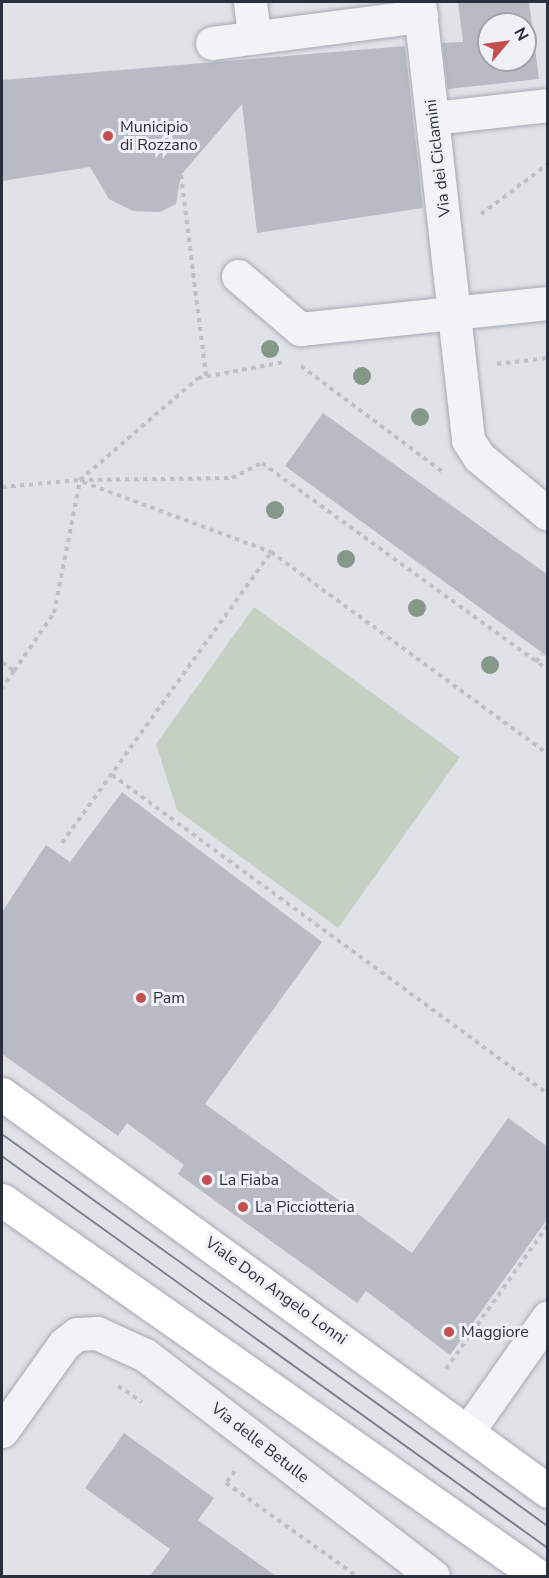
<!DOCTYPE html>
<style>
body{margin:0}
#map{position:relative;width:549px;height:1578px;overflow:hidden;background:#e0e2e8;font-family:"Nunito Sans",sans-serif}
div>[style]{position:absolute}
.green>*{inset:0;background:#c4d1c2}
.building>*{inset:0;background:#b8bbc4}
.path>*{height:4px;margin-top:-2px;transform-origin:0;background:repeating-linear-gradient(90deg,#bfc0c7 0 4.5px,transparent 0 9px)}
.roads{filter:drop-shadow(0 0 2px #a6a9b2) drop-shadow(0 0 2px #a6a9b2)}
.minor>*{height:33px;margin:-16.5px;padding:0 16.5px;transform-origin:16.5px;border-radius:16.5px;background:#f3f3f7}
.major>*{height:33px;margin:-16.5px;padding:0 16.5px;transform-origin:16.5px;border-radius:16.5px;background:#fff}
.tram>*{height:1.5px;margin:-0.75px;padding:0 0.75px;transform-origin:0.75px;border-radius:0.75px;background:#7b8090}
.trees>*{width:18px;height:18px;margin:-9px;border-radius:50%;background:#859788}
.dots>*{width:16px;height:16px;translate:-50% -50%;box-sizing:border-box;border:3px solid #f0f1f6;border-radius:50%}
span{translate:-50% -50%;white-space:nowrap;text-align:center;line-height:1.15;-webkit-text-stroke:6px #f0f1f6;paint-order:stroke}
.poi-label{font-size:16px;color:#2a2f3e}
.left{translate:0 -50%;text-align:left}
.street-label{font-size:16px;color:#2a2f3e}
.frame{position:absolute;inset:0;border:3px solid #2a2f3e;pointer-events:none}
.north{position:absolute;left:477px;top:12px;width:60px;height:60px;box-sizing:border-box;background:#f0f1f6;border:2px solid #a1a3ac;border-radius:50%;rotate:61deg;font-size:16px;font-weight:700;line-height:24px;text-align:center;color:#2a2f3e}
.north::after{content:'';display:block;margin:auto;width:21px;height:27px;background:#c34f51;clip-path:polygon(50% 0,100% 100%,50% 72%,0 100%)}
</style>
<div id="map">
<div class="green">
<div style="clip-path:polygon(254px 607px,460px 757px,338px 928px,177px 810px,156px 744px)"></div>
</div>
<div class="building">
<div style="clip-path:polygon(evenodd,458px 2px,529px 2px,539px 79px,448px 89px,442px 43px,463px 42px,458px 2px,489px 24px,525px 24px,525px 60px,489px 60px,489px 24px)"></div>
<div style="clip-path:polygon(405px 46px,423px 208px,257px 233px,242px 104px,181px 175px,176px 204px,160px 212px,133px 211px,109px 199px,90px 167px,2px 181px,2px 80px)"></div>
<div style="clip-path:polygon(323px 413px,548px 575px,548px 657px,285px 466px)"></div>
<div style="clip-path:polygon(122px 792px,322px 942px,205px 1104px,412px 1253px,508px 1118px,548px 1147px,548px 1218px,450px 1355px,366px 1291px,357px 1303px,178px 1174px,184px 1165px,127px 1123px,118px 1136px,2px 1054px,2px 912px,46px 845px,70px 862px)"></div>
<div style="clip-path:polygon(124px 1433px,214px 1498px,198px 1520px,276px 1576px,150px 1576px,170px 1549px,85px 1488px)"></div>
</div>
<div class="path">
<div style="left:181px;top:175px;width:203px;rotate:82.9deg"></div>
<div style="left:481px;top:214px;width:84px;rotate:-36.7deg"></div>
<div style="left:497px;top:364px;width:51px;rotate:-6.7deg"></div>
<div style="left:301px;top:366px;width:179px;rotate:36.8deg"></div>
<div style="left:83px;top:482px;width:201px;rotate:20.4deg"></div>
<div style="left:2px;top:487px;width:78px;rotate:-5.1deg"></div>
<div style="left:80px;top:480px;width:156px;rotate:-40.8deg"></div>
<div style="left:198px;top:378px;width:87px;rotate:-10.5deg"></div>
<div style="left:2px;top:662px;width:15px;rotate:37deg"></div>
<div style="left:14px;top:671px;width:21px;rotate:125deg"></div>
<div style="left:536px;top:662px;width:10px;rotate:-53deg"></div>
<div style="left:14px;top:671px;width:70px;rotate:-55.4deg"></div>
<div style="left:54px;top:613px;width:136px;rotate:-78.9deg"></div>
<div style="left:80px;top:480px;width:152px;rotate:-0.8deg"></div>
<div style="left:232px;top:478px;width:34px;rotate:-27deg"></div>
<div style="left:262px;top:463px;width:353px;rotate:35.9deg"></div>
<div style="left:112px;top:775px;width:540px;rotate:36.19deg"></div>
<div style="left:62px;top:843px;width:358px;rotate:-54.3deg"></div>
<div style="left:271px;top:552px;width:343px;rotate:36.1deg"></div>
<div style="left:446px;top:1369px;width:176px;rotate:-54.7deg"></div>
<div style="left:118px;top:1386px;width:29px;rotate:34deg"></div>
<div style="left:235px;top:1471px;width:15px;rotate:127deg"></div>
<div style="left:226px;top:1483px;width:161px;rotate:35.4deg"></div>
</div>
<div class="roads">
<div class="minor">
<div style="left:250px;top:2px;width:35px;rotate:83deg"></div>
<div style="left:419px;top:2px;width:441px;rotate:83.6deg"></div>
<div style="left:468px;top:440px;width:20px;rotate:57deg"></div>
<div style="left:479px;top:457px;width:89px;rotate:39.6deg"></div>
<div style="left:212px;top:43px;width:211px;rotate:-7.4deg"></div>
<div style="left:433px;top:118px;width:116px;rotate:-6.4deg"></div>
<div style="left:238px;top:276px;width:82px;rotate:40.5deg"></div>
<div style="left:300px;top:329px;width:249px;rotate:-6deg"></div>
<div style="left:2px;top:1431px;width:107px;rotate:-54.5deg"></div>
<div style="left:64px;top:1344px;width:16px;rotate:-38deg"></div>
<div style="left:77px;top:1334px;width:20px;rotate:-3deg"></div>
<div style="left:97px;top:1333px;width:53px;rotate:24.6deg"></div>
<div style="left:145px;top:1355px;width:363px;rotate:37.5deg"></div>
<div style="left:468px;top:1431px;width:139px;rotate:-54.9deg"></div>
</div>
<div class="major">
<div style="left:2px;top:1094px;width:675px;rotate:36.02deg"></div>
<div style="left:2px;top:1200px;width:655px;rotate:35.05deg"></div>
</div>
</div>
<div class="tram">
<div style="left:2px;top:1134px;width:672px;rotate:35.68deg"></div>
<div style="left:2px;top:1156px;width:672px;rotate:35.68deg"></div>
</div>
<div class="trees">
<div style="left:270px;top:349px"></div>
<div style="left:362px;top:376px"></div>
<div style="left:420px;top:417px"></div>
<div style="left:275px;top:510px"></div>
<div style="left:346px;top:559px"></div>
<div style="left:417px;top:608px"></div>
<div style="left:490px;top:665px"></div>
</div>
<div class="dots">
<div style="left:108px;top:136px;background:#c34f51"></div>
<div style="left:141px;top:998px;background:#c34f51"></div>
<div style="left:207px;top:1180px;background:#c34f51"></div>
<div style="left:243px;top:1207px;background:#c34f51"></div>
<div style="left:449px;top:1332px;background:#c34f51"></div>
</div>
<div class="poi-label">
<span class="left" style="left:120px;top:136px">Municipio<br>di Rozzano</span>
<span class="left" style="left:153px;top:998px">Pam</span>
<span class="left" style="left:219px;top:1180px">La Fiaba</span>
<span class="left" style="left:255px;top:1207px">La Picciotteria</span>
<span class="left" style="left:461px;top:1332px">Maggiore</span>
</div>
<div class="street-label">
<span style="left:438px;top:158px;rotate:-97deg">Via dei Ciclamini</span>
<span style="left:276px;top:1291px;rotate:36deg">Viale Don Angelo Lonni</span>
<span style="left:260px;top:1443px;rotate:38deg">Via delle Betulle</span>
</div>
<div class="frame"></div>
<div class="north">N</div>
</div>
